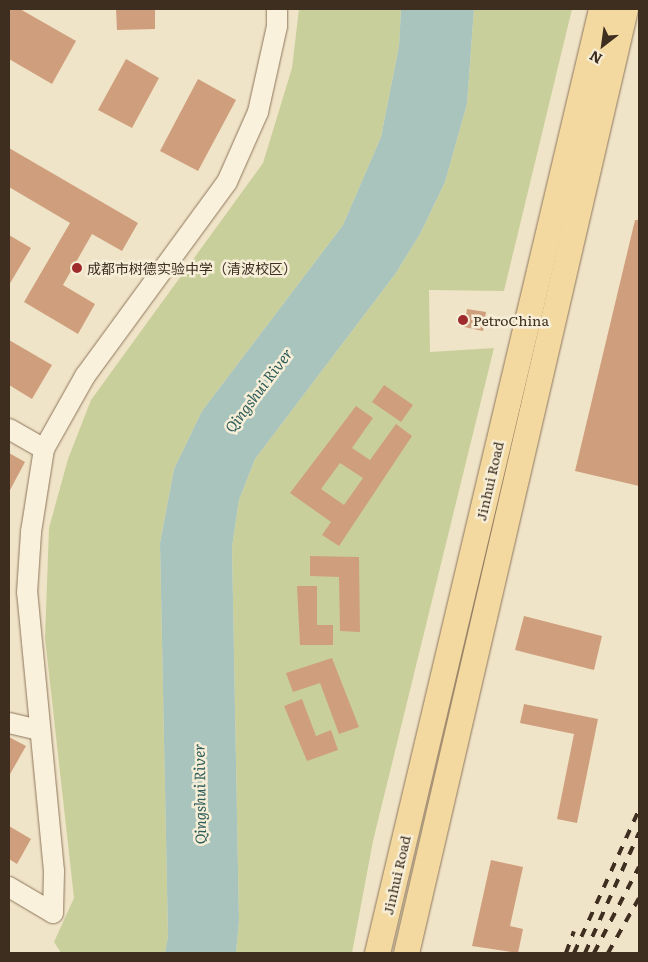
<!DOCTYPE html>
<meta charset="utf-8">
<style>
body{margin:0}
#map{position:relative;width:648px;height:962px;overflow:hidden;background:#f0e4c8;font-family:Literata,"Noto Sans SC",serif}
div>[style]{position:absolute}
.green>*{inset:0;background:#c9cf9b}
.water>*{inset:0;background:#a9c4bc}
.building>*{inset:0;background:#cf9f7d}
.roads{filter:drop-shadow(0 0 1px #8d765c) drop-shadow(0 0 1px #8d765c)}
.minor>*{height:20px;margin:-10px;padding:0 10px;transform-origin:10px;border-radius:10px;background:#faf1dc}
.major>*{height:25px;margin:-12.5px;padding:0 12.5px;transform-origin:12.5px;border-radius:12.5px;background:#f3d9a0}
.rail>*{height:4px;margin-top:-2px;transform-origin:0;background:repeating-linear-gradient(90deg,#3d2e20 0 9px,transparent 0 18px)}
.dots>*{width:14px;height:14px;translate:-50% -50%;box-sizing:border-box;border:2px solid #f7eed8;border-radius:50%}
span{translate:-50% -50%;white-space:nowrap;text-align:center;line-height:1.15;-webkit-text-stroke:5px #f7eed8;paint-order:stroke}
.poi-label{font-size:14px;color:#3d2e20}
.left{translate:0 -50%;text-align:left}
.street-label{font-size:14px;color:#3d2e20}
.water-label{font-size:15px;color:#2f5d5a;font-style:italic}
.frame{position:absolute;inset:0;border:10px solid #3d2e20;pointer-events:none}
.north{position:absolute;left:578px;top:20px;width:50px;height:50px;-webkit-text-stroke:4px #f7eed8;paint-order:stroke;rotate:210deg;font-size:14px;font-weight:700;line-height:20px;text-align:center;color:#3d2e20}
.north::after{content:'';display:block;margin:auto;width:18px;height:22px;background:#3d2e20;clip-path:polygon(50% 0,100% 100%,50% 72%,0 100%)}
</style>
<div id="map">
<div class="green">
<div style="clip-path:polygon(299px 9px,401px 9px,399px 46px,381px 137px,343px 225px,202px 411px,174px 469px,160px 543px,168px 936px,165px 953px,61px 953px,54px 942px,74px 898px,45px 638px,49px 528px,68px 459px,91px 400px,263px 163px,292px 68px)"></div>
<div style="clip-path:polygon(474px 9px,572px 9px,504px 291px,429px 290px,430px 352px,494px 348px,373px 841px,352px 953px,236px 953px,239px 921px,232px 547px,239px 500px,255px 459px,396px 273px,420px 234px,445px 182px,467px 104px)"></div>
</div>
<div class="water">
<div style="clip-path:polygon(401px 9px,474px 9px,467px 104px,445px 182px,420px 234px,396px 273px,255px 459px,239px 500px,232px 547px,239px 921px,236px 953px,165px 953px,168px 936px,160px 543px,174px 469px,202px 411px,343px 225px,381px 137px,399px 46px)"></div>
</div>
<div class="building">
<div style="clip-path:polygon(9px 9px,20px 9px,76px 41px,52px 84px,9px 59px)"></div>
<div style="clip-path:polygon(116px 9px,155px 9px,155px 29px,117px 30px)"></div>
<div style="clip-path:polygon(126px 59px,159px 78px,132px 128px,98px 110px)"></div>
<div style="clip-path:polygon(198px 79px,236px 100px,198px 171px,160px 151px)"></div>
<div style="clip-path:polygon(9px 148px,138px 223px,122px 251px,92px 234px,63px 285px,95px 304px,78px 334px,24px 302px,70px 223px,9px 187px)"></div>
<div style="clip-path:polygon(635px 220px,639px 220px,639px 486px,575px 471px)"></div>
<div style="clip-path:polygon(9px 235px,31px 248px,9px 285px)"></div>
<div style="clip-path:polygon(467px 309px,486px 312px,483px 331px,464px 327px)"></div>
<div style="clip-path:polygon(9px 340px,52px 365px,32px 399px,9px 385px)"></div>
<div style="clip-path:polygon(384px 385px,413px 405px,401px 422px,372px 402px)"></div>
<div style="clip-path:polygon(evenodd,356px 406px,373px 418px,352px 448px,370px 460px,396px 424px,412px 436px,339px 546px,322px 535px,331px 522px,290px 493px,356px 406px,340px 463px,363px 478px,344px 505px,321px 489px,340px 463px)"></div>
<div style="clip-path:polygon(9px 453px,25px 462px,9px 492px)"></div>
<div style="clip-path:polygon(310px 556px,359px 557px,360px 632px,340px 631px,339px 577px,310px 576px)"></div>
<div style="clip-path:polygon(297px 586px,317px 586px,317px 625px,333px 625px,333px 645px,300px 645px)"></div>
<div style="clip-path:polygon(524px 616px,602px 636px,594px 670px,515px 650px)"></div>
<div style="clip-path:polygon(332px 658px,359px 727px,339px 734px,320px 683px,293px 692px,286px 673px)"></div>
<div style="clip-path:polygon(302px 699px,316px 736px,331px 730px,338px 750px,307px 761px,284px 706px)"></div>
<div style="clip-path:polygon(524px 704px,598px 719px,577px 823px,557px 819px,574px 734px,520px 723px)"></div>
<div style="clip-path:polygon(9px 737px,26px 746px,9px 776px)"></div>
<div style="clip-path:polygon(9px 826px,31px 839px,17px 864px,9px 859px)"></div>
<div style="clip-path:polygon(491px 860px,523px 867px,510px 926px,523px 929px,518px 953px,472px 946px)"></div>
</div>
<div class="roads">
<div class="minor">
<div style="left:9px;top:429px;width:40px;rotate:29.7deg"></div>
<div style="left:9px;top:723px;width:32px;rotate:13deg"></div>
<div style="left:9px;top:887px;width:51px;rotate:30.6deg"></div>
<div style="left:53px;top:913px;width:42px;rotate:-88.6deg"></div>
<div style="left:54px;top:871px;width:279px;rotate:-95.5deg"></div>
<div style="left:27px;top:593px;width:61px;rotate:-86.2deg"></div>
<div style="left:31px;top:532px;width:84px;rotate:-81.1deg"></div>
<div style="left:44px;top:449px;width:84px;rotate:-60.7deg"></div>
<div style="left:85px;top:376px;width:240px;rotate:-53.8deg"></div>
<div style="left:227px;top:182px;width:77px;rotate:-66.1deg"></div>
<div style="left:258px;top:112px;width:88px;rotate:-77.5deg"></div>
<div style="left:277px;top:26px;width:17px;rotate:-90deg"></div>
</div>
<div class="major">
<div style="left:377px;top:953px;width:970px;rotate:-76.65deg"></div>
<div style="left:406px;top:953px;width:969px;rotate:-76.94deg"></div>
</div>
</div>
<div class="rail">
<div style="left:566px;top:953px;width:23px;rotate:-70deg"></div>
<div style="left:574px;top:953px;width:157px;rotate:-65.6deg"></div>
<div style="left:585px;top:953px;width:132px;rotate:-65.8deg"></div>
<div style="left:594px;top:953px;width:97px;rotate:-62.4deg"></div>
<div style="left:608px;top:953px;width:63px;rotate:-60.6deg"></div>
</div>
<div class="dots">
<div style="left:77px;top:268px;background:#9e2a2b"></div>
<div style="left:463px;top:320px;background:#9e2a2b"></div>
</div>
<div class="poi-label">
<span class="left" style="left:87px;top:268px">成都市树德实验中学（清波校区）</span>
<span class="left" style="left:473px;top:320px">PetroChina</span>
</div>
<div class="street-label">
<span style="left:489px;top:481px;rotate:-77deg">Jinhui Road</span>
<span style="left:396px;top:875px;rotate:-77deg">Jinhui Road</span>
</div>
<div class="water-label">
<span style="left:258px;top:390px;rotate:-53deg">Qingshui River</span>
<span style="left:199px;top:794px;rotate:-91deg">Qingshui River</span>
</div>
<div class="frame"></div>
<div class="north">N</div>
</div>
